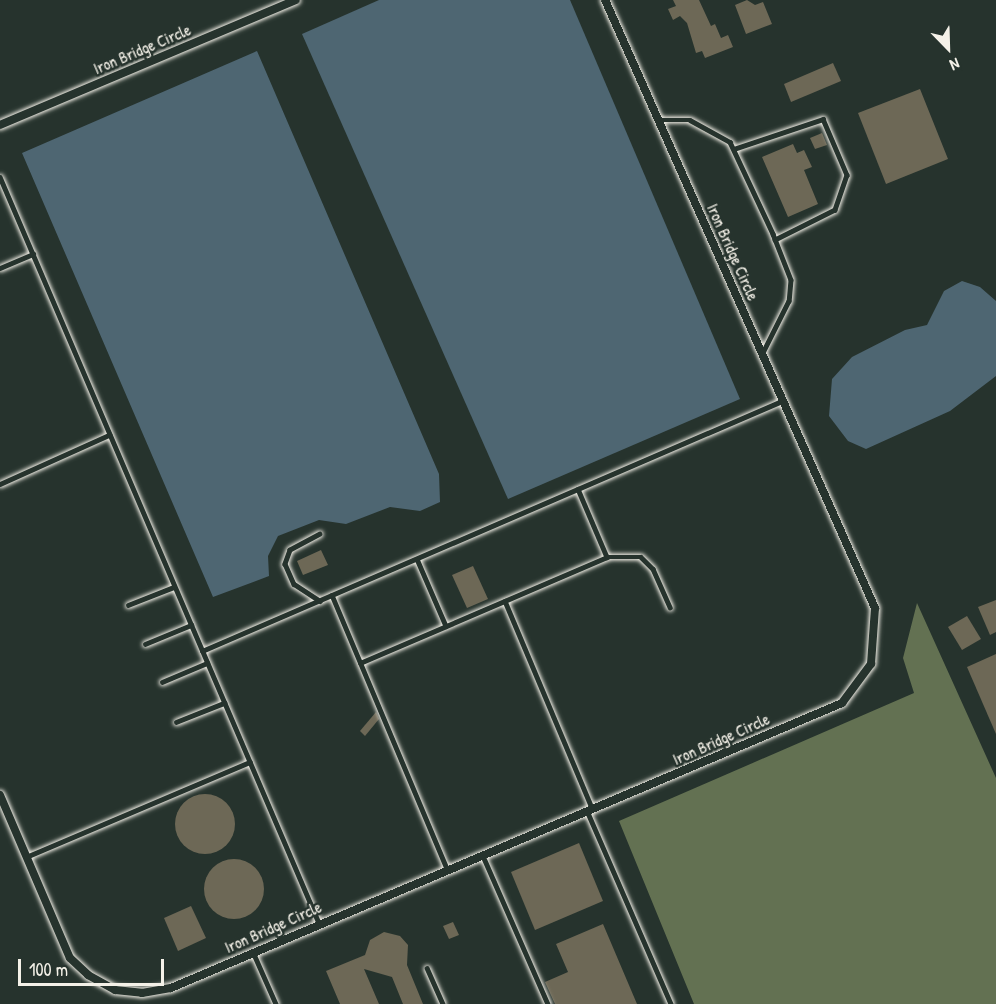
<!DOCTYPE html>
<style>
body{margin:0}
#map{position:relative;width:996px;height:1004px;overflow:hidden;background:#26332d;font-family:"Patrick Hand",sans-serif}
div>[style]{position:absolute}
.green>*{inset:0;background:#637152}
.water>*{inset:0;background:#4e6672}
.building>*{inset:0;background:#6d6856}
.round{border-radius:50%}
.roads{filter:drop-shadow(0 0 2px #f4f1e8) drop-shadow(0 0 2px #f4f1e8)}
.service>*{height:4.5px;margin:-2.25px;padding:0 2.25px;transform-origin:2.25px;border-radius:2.25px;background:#26332d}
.minor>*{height:8px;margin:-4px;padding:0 4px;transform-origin:4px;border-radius:4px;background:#26332d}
span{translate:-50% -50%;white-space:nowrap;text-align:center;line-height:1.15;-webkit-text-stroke:5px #26332d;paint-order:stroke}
.street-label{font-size:16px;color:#f4f1e8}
.north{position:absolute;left:918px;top:18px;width:60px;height:60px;-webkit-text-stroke:4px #26332d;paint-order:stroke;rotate:157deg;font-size:16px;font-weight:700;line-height:24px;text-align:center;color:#f4f1e8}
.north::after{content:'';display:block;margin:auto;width:21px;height:27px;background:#f4f1e8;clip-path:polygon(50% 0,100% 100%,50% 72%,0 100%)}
.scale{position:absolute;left:18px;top:959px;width:146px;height:27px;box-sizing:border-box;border:3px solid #f4f1e8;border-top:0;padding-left:8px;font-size:18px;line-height:21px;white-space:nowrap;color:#f4f1e8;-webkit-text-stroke:4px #26332d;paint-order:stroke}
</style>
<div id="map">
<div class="green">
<div style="clip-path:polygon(917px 603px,996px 778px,996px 1004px,694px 1004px,619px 821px,914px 693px,903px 658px)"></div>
</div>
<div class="water">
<div style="clip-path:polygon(379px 0,570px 0,740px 399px,508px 499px,302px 34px)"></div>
<div style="clip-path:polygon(257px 51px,439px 474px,440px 502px,420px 511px,390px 507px,346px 524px,319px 520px,278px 536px,268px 556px,269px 576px,213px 597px,22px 153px)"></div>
<div style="clip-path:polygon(962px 281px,980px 287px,996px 301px,996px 376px,950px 411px,866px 449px,848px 441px,829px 416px,832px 379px,852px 357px,905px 330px,927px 325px,944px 291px)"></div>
</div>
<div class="building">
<div style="clip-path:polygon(673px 0,699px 0,711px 26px,715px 24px,721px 38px,728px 35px,733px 47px,705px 58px,702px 51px,696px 53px,687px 23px,680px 16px,673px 20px,668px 9px,676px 6px)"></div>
<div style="clip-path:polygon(747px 0,755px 5px,763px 2px,772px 24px,746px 34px,735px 5px)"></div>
<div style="clip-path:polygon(833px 63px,841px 81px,791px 102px,784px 84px)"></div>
<div style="clip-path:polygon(920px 89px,948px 159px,886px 184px,858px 113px)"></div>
<div style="clip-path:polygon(822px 133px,827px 145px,815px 149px,810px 138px)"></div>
<div style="clip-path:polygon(793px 144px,797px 153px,804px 150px,812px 167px,804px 170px,818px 204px,788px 217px,762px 157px)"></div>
<div style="clip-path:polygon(321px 550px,328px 565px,303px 575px,297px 561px)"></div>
<div style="clip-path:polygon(473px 566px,488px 599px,467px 608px,452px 575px)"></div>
<div style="clip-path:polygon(996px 600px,996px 632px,990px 635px,978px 607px)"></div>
<div style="clip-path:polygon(967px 616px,981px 639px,962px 650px,948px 627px)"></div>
<div style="clip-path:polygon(996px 654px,996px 734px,967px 667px)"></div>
<div style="clip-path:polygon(376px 712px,379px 719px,365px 736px,360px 731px)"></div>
<div class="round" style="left:175px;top:794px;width:60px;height:60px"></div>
<div style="clip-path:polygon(579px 843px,603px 901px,535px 930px,511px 872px)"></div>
<div class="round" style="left:204px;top:859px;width:60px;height:60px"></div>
<div style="clip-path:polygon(191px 906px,206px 938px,178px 951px,164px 918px)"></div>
<div style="clip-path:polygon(453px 922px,459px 935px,449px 939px,443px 926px)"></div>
<div style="clip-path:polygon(603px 924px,637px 1004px,555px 1004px,545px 982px,568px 972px,556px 944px)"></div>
<div style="clip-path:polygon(384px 932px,400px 936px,408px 945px,407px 965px,423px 1004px,403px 1004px,392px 977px,364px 969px,379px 1004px,340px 1004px,326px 971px,365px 955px,370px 940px)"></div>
</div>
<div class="roads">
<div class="service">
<div style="left:659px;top:120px;width:31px"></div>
<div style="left:690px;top:120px;width:46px;rotate:28.8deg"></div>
<div style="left:730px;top:142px;width:102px;rotate:64.9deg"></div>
<div style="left:773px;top:234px;width:49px;rotate:68.6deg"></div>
<div style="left:791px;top:280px;width:21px;rotate:95deg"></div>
<div style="left:789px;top:301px;width:60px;rotate:116.6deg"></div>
<div style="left:734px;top:149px;width:94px;rotate:-18.6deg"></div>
<div style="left:823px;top:119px;width:61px;rotate:66.8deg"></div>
<div style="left:847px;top:175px;width:37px;rotate:109deg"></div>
<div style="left:835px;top:210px;width:67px;rotate:153.4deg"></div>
<div style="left:0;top:177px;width:811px;rotate:66.85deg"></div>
<div style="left:0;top:268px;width:36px;rotate:-23deg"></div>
<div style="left:0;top:484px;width:120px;rotate:-24.2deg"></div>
<div style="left:578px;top:489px;width:74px;rotate:66.9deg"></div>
<div style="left:320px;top:534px;width:34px;rotate:152deg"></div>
<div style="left:290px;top:550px;width:15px;rotate:110deg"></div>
<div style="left:285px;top:564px;width:22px;rotate:66deg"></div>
<div style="left:294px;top:584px;width:31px;rotate:33deg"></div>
<div style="left:417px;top:559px;width:73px;rotate:66.6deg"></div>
<div style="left:332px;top:595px;width:299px;rotate:67.2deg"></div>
<div style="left:505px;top:601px;width:225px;rotate:67.2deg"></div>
<div style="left:128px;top:605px;width:49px;rotate:-21.4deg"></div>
<div style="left:145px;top:644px;width:50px;rotate:-22.4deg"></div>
<div style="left:202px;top:651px;width:632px;rotate:-23.32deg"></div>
<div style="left:360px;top:663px;width:269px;rotate:-23.2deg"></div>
<div style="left:607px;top:557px;width:34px"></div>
<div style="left:641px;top:557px;width:17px;rotate:45deg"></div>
<div style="left:653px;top:569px;width:42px;rotate:65.9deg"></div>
<div style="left:162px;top:682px;width:49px;rotate:-22.9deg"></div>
<div style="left:176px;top:722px;width:52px;rotate:-21.6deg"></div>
<div style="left:588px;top:813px;width:208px;rotate:66.5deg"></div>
<div style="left:483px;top:856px;width:162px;rotate:66.3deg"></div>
<div style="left:26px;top:857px;width:243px;rotate:-23deg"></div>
<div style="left:253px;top:952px;width:57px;rotate:66.1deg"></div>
<div style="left:427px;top:968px;width:39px;rotate:66deg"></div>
</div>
<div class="minor">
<div style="left:0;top:125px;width:321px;rotate:-22.9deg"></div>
<div style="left:0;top:795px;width:177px;rotate:66.8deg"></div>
<div style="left:70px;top:958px;width:25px;rotate:43deg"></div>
<div style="left:88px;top:975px;width:31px;rotate:29deg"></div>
<div style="left:115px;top:990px;width:27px;rotate:6deg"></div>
<div style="left:142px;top:993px;width:29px;rotate:-10deg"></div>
<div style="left:171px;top:988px;width:729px;rotate:-23.01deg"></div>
<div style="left:842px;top:703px;width:49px;rotate:-53.4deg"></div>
<div style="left:871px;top:664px;width:56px;rotate:-85.9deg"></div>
<div style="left:875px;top:608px;width:665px;rotate:-113.94deg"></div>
</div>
</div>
<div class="street-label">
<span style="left:142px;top:49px;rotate:-23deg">Iron Bridge Circle</span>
<span style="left:733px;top:252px;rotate:66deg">Iron Bridge Circle</span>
<span style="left:721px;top:739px;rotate:-24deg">Iron Bridge Circle</span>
<span style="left:273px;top:927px;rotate:-24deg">Iron Bridge Circle</span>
</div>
<div class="north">N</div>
<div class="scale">100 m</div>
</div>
